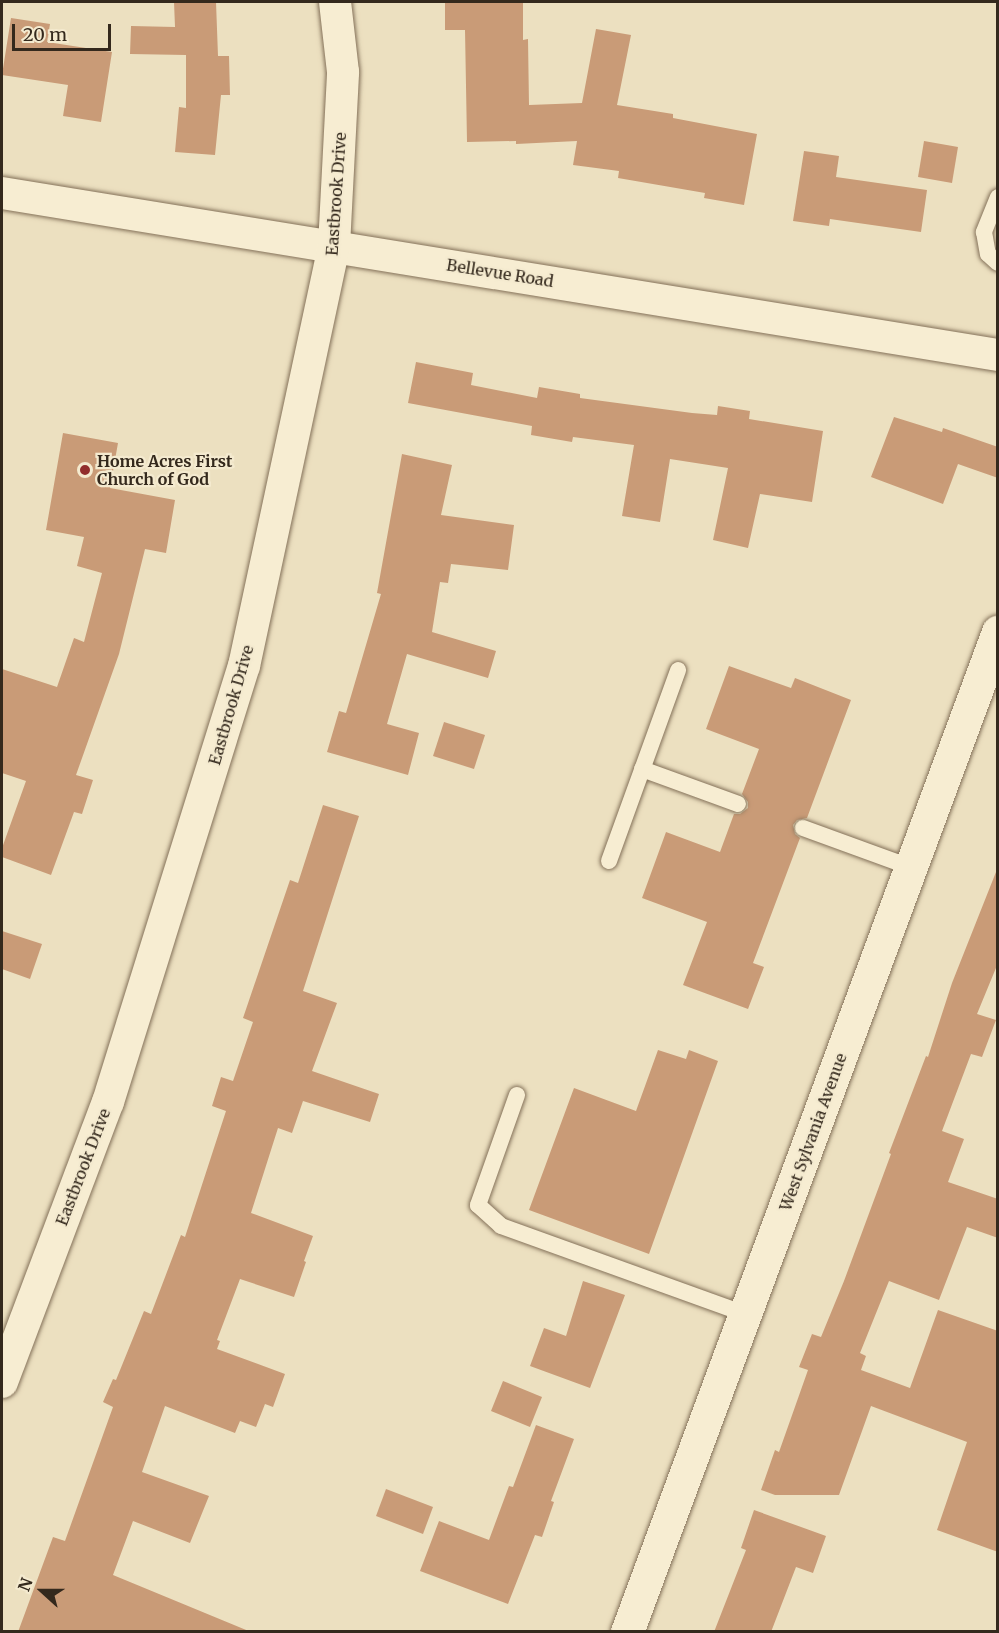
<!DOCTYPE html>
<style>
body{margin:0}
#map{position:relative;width:999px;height:1633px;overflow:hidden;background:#ece0c0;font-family:Merriweather,serif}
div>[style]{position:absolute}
.building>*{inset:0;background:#c99b77}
.roads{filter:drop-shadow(0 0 2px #847159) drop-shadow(0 0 2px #847159)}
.service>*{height:16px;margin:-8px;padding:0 8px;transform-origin:8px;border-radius:8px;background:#f7edd2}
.minor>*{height:32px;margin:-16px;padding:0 16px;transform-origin:16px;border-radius:16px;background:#f7edd2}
.secondary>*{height:33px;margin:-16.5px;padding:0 16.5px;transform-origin:16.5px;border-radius:16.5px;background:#f7edd2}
.dots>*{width:16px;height:16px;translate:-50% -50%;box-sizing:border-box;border:3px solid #f4eacf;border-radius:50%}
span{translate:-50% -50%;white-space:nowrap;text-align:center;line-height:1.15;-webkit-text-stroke:4.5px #f4eacf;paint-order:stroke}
.street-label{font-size:16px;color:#34291d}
.poi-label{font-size:16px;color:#34291d;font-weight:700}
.left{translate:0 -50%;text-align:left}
.frame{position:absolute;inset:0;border:3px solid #34291d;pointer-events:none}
.north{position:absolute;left:12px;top:1561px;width:60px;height:60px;-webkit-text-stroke:4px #f4eacf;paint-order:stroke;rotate:291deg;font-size:16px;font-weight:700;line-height:24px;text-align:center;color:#34291d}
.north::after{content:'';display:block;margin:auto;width:21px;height:27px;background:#34291d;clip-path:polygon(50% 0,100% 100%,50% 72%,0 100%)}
.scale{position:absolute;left:12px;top:24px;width:99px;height:27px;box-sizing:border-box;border:3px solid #34291d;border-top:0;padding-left:8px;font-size:18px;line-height:21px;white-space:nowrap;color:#34291d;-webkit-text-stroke:4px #f4eacf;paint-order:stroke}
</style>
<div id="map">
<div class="building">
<div style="clip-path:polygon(174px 2px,216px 2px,218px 56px,229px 56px,230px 95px,221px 95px,215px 155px,175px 152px,179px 107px,186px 108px,186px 55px,130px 54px,131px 26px,175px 27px)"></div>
<div style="clip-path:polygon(445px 2px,523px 2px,523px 40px,528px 39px,529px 105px,582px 103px,596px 29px,631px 35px,617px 105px,673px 114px,673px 118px,757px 134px,744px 205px,704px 198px,705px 193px,618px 178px,619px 171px,573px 165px,577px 141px,516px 144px,516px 141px,467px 142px,465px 30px,445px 30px)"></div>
<div style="clip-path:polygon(11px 18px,50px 24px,47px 42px,112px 52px,101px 122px,63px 116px,68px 85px,2px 75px)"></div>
<div style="clip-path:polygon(924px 141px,958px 147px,952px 183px,918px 177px)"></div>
<div style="clip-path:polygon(804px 151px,839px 156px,836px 177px,927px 190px,921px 232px,830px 219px,829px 226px,793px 221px)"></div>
<div style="clip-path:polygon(416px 362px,473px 373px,471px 385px,537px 398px,539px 387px,580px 394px,580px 398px,692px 413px,717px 415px,718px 406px,750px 411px,749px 419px,823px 431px,812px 502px,760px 494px,748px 548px,713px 540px,728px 468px,670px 459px,660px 522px,622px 516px,634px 445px,573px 437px,572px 442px,531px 435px,532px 426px,408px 403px)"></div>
<div style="clip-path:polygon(894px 417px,942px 432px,943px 428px,998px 447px,998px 478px,958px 464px,943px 504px,871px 477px)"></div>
<div style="clip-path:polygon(63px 433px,118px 443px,110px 488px,175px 500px,166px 553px,145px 549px,119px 654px,76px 775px,93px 780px,82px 814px,74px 812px,51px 875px,2px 857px,2px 848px,26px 781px,2px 773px,2px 669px,57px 687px,74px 638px,84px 642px,102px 573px,77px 566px,84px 537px,46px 530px)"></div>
<div style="clip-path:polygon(402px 454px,452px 465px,441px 515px,514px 525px,508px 570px,451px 564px,448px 583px,440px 582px,432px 632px,496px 651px,488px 678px,407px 654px,387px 724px,419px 733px,408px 775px,327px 752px,339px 711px,346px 713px,381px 594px,377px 593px)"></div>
<div style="clip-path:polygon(729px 666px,791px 688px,795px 678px,851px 700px,807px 818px,797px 820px,793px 825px,795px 834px,800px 838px,753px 963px,764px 967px,748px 1009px,683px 985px,707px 922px,642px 898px,666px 832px,720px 852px,734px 814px,740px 814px,748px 808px,748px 802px,742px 794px,759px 749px,706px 729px)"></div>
<div style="clip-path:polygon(444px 722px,485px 735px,474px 769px,433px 756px)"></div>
<div style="clip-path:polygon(323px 805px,359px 816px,303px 991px,337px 1003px,312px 1071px,379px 1094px,370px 1122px,303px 1101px,292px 1133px,278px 1128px,251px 1213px,313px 1236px,304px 1261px,306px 1262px,294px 1297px,240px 1279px,217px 1340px,220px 1341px,217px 1349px,285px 1374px,273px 1407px,265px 1404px,256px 1427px,240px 1421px,235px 1433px,165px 1406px,142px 1472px,209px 1496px,190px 1543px,133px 1521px,113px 1575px,251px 1632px,18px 1632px,53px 1537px,65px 1541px,113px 1407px,103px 1402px,113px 1379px,116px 1380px,144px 1311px,151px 1314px,181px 1235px,185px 1237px,226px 1111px,212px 1106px,221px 1077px,233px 1081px,253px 1022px,243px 1018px,290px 880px,298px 883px)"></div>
<div style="clip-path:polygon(996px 872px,998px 963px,977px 1014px,996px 1020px,982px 1057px,971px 1054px,942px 1131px,964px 1139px,948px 1182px,998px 1199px,998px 1238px,967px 1227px,939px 1300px,889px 1281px,860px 1353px,866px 1356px,861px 1370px,910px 1388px,938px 1310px,998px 1331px,998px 1552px,937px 1530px,967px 1442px,871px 1406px,839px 1495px,775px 1495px,761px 1490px,775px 1450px,779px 1452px,808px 1370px,799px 1367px,812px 1334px,821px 1337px,844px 1281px,891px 1154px,889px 1153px,926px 1056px,928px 1057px,952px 983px)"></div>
<div style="clip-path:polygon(2px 931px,42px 944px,30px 979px,2px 969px)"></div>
<div style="clip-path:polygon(658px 1050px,686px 1059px,689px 1050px,718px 1061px,649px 1254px,529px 1210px,574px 1088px,636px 1111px)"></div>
<div style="clip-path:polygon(583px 1281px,625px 1295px,590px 1388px,530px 1366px,544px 1328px,566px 1336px)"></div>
<div style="clip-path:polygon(503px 1381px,542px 1397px,530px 1427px,491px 1411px)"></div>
<div style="clip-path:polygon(536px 1425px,574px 1439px,551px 1501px,554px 1502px,542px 1537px,535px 1535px,508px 1604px,420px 1571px,439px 1521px,489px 1540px,509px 1486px,513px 1487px)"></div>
<div style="clip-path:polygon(386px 1489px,433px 1507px,423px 1534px,376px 1516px)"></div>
<div style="clip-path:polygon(754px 1510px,826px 1536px,813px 1573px,796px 1567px,771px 1632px,714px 1632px,746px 1550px,741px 1548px)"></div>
</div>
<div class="roads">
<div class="service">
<div style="left:998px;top:197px;width:38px;rotate:112deg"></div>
<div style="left:984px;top:232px;width:22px;rotate:80deg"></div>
<div style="left:988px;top:254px;width:13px;rotate:42deg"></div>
<div style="left:642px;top:769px;width:102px;rotate:20deg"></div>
<div style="left:803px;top:828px;width:114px;rotate:20deg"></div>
<div style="left:609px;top:861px;width:203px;rotate:-70.1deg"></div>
<div style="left:517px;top:1095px;width:117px;rotate:109.5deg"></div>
<div style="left:478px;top:1205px;width:31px;rotate:42deg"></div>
<div style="left:501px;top:1226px;width:259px;rotate:19.8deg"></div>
</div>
<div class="minor">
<div style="left:2px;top:193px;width:1009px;rotate:9.24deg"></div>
<div style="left:2px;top:1382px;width:299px;rotate:-69.3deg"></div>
<div style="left:108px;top:1102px;width:457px;rotate:-72.7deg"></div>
<div style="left:244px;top:666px;width:430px;rotate:-77.9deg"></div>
<div style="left:334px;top:246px;width:174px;rotate:-87deg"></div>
<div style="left:343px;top:72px;width:70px;rotate:-96.5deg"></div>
</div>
<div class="secondary">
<div style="left:627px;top:1632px;width:1067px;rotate:-69.65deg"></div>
</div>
</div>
<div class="dots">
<div style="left:85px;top:470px;background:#912d2b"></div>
</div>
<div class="street-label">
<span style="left:336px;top:194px;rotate:-86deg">Eastbrook Drive</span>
<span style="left:500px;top:273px;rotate:9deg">Bellevue Road</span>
<span style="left:231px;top:705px;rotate:-74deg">Eastbrook Drive</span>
<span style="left:813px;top:1132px;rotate:-70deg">West Sylvania Avenue</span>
<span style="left:83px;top:1167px;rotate:-69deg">Eastbrook Drive</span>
</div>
<div class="poi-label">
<span class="left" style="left:97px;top:470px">Home Acres First<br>Church of God</span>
</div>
<div class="frame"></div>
<div class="north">N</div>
<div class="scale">20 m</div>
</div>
